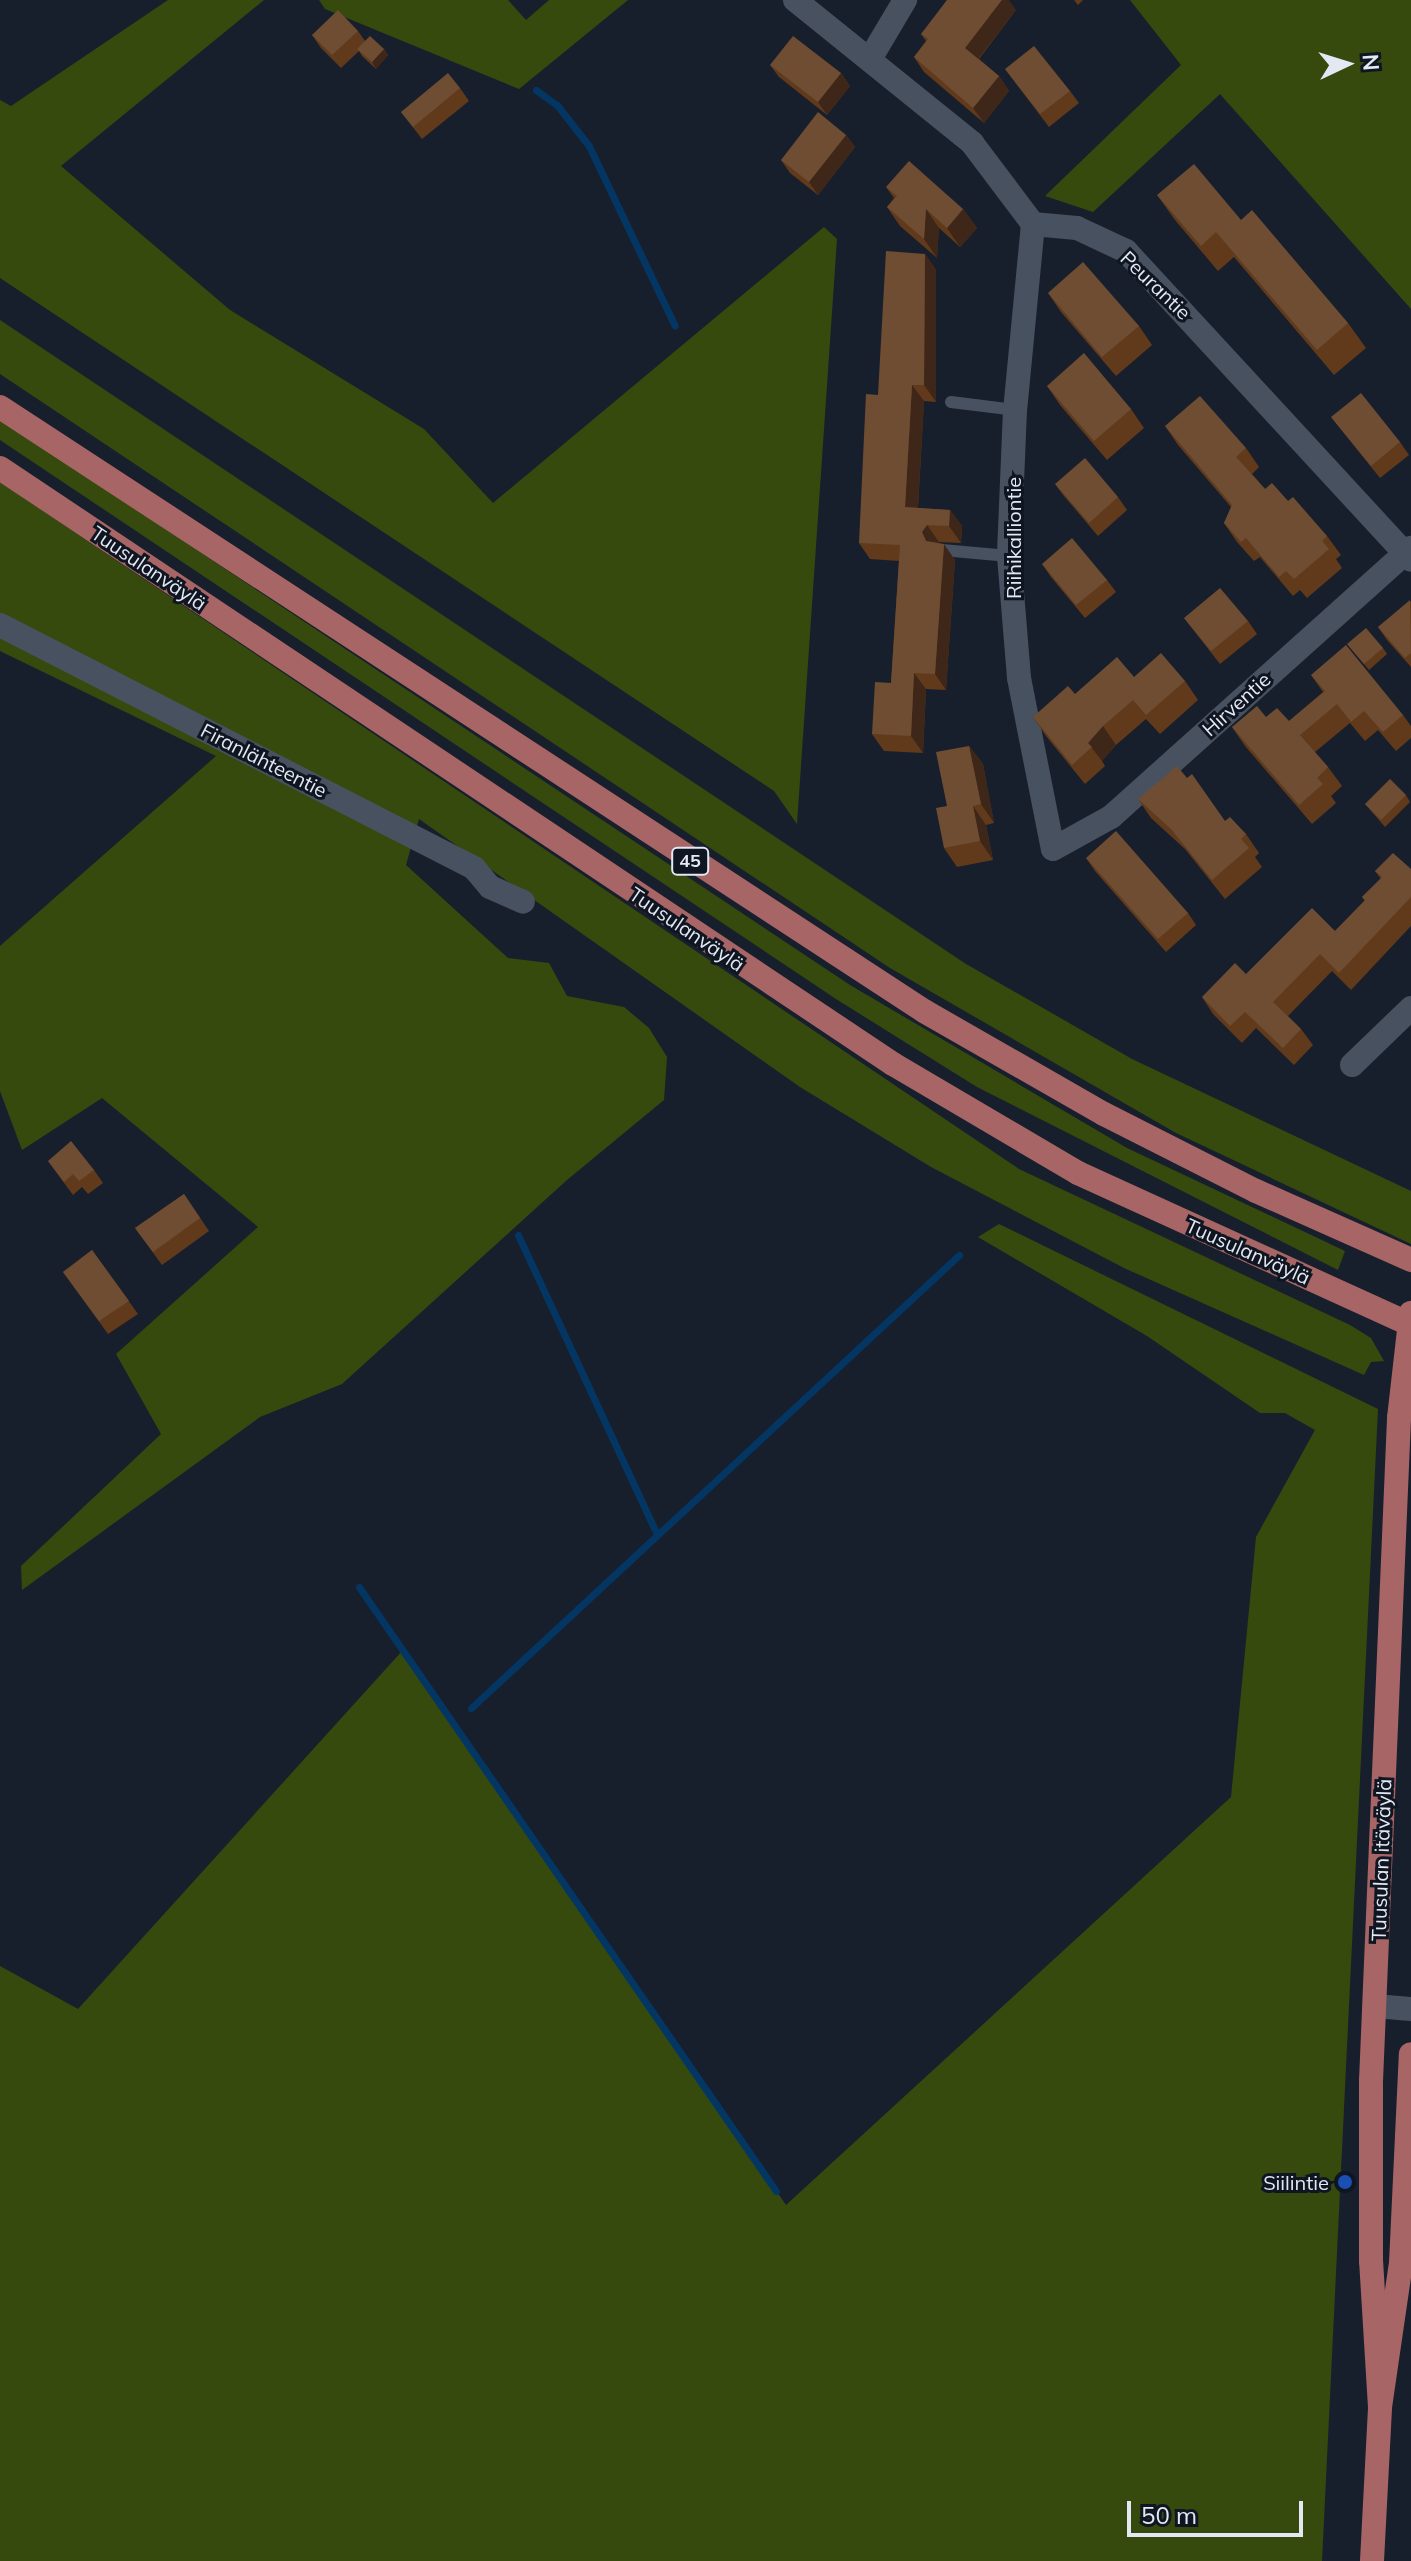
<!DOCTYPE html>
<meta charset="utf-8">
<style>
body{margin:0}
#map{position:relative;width:1411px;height:2561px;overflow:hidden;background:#181f2c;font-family:Mulish,sans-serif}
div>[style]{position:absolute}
.green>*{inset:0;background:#364a0e}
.stream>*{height:7px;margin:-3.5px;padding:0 3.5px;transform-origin:3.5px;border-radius:3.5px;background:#043664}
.service>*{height:12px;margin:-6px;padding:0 6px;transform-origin:6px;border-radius:6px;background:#485160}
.minor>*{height:24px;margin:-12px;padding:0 12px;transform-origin:12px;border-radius:12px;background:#485160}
.primary>*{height:24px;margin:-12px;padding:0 12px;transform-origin:12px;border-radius:12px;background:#a76566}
.wall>*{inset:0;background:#613a1b}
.shaded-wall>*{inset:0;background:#3e2718}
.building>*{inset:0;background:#6f4d32}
.dots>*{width:22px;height:22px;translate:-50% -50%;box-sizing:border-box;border:4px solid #0f1622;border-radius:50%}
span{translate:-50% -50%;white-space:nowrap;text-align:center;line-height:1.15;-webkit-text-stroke:6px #0f1622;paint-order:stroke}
.shield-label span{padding:2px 6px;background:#0f1622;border:2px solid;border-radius:6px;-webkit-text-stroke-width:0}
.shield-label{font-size:18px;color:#e3e8f2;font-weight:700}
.street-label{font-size:20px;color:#e3e8f2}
.poi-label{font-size:20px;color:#e3e8f2}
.right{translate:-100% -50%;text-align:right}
.north{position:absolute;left:1307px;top:24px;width:80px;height:80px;-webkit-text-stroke:6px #0f1622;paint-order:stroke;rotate:86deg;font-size:22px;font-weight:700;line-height:32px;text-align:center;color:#e3e8f2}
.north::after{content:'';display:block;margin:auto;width:28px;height:36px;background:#e3e8f2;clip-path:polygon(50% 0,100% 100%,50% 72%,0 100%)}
.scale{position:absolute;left:1127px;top:2501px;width:176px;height:36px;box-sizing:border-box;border:4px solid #e3e8f2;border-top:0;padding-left:10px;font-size:24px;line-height:28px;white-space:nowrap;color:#e3e8f2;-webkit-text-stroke:6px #0f1622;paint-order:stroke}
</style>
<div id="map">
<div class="green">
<div style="clip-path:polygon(168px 0,264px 0,61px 166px,230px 310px,424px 429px,493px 503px,824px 227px,837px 239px,797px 824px,774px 791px,0 278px,0 100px,11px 106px)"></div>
<div style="clip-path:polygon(319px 0,508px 0,526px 20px,549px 0,628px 0,519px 89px,325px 9px)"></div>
<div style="clip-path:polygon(1130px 0,1411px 0,1411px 309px,1220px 94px,1093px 212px,1045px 196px,1181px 65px)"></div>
<div style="clip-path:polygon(0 320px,966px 964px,1132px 1059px,1411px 1191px,1411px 1244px,1176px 1133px,890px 968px,0 374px)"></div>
<div style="clip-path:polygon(0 419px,850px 985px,1127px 1148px,1345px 1251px,1338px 1270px,977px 1087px,836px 999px,0 440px)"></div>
<div style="clip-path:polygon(0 482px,1019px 1169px,1350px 1325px,1371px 1338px,1384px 1361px,1371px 1362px,1364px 1375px,1124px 1268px,931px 1167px,800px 1087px,419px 819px,406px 865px,508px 958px,549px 963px,567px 996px,624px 1007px,649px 1028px,667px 1057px,664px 1100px,567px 1180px,342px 1384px,260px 1417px,22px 1590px,21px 1566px,161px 1434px,116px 1354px,258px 1227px,102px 1098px,22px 1150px,0 1091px,0 946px,216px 756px,0 651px)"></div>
<div style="clip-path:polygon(999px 1224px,1378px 1409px,1322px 2561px,0 2561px,0 1966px,78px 2009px,403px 1650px,786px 2205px,1231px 1797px,1256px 1537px,1315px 1430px,1285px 1413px,1260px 1413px,1147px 1336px,978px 1237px)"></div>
</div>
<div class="stream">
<div style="left:536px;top:90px;width:26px;rotate:36deg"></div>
<div style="left:557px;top:105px;width:52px;rotate:52deg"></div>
<div style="left:589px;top:146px;width:199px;rotate:64.5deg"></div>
<div style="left:518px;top:1235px;width:327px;rotate:65.1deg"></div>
<div style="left:359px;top:1587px;width:734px;rotate:55.38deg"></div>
<div style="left:471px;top:1708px;width:666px;rotate:-42.87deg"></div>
</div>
<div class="service">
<div style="left:951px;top:402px;width:64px;rotate:7.1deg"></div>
<div style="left:942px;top:550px;width:67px;rotate:5.1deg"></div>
</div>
<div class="minor">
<div style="left:795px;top:0;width:228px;rotate:38.9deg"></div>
<div style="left:972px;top:143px;width:101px;rotate:53deg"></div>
<div style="left:1033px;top:224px;width:44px;rotate:5.2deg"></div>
<div style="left:1077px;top:228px;width:54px;rotate:25.1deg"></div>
<div style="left:1126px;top:251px;width:420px;rotate:47.3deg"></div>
<div style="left:870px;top:59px;width:69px;rotate:-59.3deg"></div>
<div style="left:1033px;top:224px;width:187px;rotate:95.5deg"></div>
<div style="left:1015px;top:410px;width:146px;rotate:92.4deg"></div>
<div style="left:1009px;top:556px;width:122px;rotate:85.3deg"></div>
<div style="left:1019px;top:678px;width:174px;rotate:78.8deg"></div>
<div style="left:1053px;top:849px;width:66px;rotate:-28.9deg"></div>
<div style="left:1111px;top:817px;width:403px;rotate:-41.9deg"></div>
<div style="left:0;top:625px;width:533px;rotate:27.14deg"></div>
<div style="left:474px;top:868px;width:25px;rotate:50deg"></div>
<div style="left:490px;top:887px;width:36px;rotate:24deg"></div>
<div style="left:1352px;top:1065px;width:82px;rotate:-44deg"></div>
<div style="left:1375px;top:2006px;width:36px;rotate:5deg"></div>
</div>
<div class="primary">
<div style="left:0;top:407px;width:1104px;rotate:33.17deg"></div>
<div style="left:924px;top:1011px;width:207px;rotate:29.8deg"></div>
<div style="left:1104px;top:1114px;width:170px;rotate:26.9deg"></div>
<div style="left:1256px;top:1191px;width:170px;rotate:24deg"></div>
<div style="left:0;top:468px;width:1074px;rotate:33.72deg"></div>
<div style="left:893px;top:1064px;width:215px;rotate:30.5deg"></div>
<div style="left:1078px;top:1173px;width:366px;rotate:24.5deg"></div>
<div style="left:1380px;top:2407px;width:146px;rotate:-93.5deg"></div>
<div style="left:1371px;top:2261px;width:180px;rotate:-90deg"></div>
<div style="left:1371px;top:2081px;width:664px;rotate:-87.58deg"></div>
<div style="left:1399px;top:1418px;width:106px;rotate:-83.5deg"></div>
<div style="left:1372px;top:2561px;width:154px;rotate:-87deg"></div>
<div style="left:1380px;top:2407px;width:146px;rotate:-81.7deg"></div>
<div style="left:1401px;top:2263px;width:209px;rotate:-87.3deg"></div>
</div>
<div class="wall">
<div style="clip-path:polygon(1074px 0,1083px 0,1078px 5px)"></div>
<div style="clip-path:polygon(1016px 10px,979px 59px,999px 76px,1009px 91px,984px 123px,924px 72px,914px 57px,926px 41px,921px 34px)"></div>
<div style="clip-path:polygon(358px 31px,365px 41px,384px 49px,388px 55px,376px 69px,362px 56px,359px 51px,341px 68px,321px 48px,312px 35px)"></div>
<div style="clip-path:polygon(770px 65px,841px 73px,850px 86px,827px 115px,779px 77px)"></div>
<div style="clip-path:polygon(1005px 69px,1070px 91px,1079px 103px,1049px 127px)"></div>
<div style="clip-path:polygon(460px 88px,469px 101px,422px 139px,401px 112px)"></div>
<div style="clip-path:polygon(846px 135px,855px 147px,818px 195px,790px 173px,781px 160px)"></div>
<div style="clip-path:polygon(886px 187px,963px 209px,977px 228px,960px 247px,939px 228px,937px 258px,900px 226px,887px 207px,894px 198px)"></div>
<div style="clip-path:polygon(1157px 195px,1241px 220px,1348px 323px,1366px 348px,1334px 375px,1234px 257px,1218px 271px,1175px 220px)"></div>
<div style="clip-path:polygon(925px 254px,936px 270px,936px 402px,924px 401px,918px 508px,950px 510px,962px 526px,961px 543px,939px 542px,938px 543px,955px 560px,946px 690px,926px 689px,923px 753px,884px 751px,872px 734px,891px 683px,899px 561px,870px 559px,859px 543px)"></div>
<div style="clip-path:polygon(1048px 293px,1139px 326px,1152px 345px,1116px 376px,1061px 312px)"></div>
<div style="clip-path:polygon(1047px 386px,1131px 409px,1144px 428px,1107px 460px,1060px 405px)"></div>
<div style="clip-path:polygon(1331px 417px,1400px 442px,1409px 455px,1380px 478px)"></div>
<div style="clip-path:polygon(1165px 426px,1246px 448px,1259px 467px,1252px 474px,1265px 489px,1288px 501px,1327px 536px,1341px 555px,1336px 559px,1342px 568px,1307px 598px,1300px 590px,1293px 596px,1260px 557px,1254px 561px,1237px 542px,1224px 523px,1231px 507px,1178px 445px)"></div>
<div style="clip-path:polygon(1055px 484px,1118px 497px,1127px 510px,1098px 536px,1064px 496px)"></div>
<div style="clip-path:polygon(1042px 564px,1107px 580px,1116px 592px,1085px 618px,1051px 577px)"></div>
<div style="clip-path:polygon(1411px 601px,1411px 667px,1387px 640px,1378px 627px)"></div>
<div style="clip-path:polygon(1184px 618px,1248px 621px,1257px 634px,1220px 664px)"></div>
<div style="clip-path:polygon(1347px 644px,1383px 648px,1387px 654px,1369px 670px)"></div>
<div style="clip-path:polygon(1311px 675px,1403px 715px,1411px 726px,1411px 738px,1396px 751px,1378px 730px,1365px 741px,1350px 723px,1315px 752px,1328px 767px,1342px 786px,1331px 796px,1336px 803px,1312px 824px,1245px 746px,1232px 727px,1266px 717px,1289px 721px,1323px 692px)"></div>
<div style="clip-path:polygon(1134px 677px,1185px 681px,1198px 700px,1160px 734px,1146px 719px,1116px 745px,1102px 761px,1105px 766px,1085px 784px,1046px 736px,1033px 717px,1075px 694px)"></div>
<div style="clip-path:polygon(969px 746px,983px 764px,994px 823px,986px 825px,993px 860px,957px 867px,944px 848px,947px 806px)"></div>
<div style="clip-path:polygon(1406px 795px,1410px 802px,1385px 827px,1365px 804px)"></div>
<div style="clip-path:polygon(1138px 799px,1225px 821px,1246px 834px,1259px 853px,1255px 857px,1262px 867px,1225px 899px,1185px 849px,1151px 818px)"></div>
<div style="clip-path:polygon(1086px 858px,1188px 913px,1196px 925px,1166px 952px,1095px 871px)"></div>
<div style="clip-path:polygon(1411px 869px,1411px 926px,1351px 990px,1332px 971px,1288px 1016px,1301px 1029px,1313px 1045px,1294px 1065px,1256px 1028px,1242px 1043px,1213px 1014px,1202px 997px,1335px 931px,1365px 901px,1362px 897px,1381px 879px,1375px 871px)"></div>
<div style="clip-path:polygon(48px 1161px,94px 1170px,103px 1183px,88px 1194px,82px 1187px,73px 1195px)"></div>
<div style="clip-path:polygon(184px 1194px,209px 1231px,162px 1265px,135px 1228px)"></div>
<div style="clip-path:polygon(92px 1250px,138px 1314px,108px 1334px,63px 1272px)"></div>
</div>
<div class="shaded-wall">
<div style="clip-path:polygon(1002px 0,1009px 0,1016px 10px,975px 63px,965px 48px)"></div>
<div style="clip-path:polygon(384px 49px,388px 55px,376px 69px,372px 62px)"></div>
<div style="clip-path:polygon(841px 73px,850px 86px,827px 115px,818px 102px)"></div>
<div style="clip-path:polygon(999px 76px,1009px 91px,984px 123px,973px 108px)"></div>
<div style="clip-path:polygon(846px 135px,855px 147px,818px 195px,809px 182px)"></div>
<div style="clip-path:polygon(926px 209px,939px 228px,937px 258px,924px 239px)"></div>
<div style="clip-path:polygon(963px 209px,977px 228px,960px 247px,947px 228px)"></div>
<div style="clip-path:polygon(925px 254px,936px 270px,936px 402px,924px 385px)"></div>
<div style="clip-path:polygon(912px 385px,924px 401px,917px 523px,905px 507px)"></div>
<div style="clip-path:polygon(950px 510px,962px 526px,961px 543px,949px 526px)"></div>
<div style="clip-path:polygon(927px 525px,939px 542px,933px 548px,926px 541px,922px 532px)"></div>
<div style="clip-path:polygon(944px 544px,955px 560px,946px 690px,935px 674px)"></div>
<div style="clip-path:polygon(914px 673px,926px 689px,923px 753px,911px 736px)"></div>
<div style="clip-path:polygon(1103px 726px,1116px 745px,1102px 761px,1088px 743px)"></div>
<div style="clip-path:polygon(969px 746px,983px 764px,994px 823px,981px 804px)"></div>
<div style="clip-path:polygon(973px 806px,986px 825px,993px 860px,980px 841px)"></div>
</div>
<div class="building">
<div style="clip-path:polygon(947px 0,1002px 0,965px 48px,999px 76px,973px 108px,914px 57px,928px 39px,921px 34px)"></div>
<div style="clip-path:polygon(338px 10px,358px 31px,332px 55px,312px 35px)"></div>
<div style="clip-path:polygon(370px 36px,384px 49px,372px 62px,357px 49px)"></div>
<div style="clip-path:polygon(793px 36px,841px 73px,818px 102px,770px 65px)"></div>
<div style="clip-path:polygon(1034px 46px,1070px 91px,1040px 114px,1005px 69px)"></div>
<div style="clip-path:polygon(448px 73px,460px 88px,413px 127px,401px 112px)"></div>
<div style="clip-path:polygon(818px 112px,846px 135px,809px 182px,781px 160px)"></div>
<div style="clip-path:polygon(909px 161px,963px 209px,947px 228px,926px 209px,924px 239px,887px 207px,897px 196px,886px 187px)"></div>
<div style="clip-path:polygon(1194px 164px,1241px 220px,1252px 210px,1348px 323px,1317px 350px,1216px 232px,1201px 246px,1157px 195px)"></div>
<div style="clip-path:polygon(886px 251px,925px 254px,924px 385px,912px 385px,905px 507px,950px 510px,949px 526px,927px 525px,922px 532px,926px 541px,944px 544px,935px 674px,914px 673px,911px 736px,872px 734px,875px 682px,891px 683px,900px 545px,859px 543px,866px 394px,878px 395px)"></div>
<div style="clip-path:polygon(1083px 262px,1139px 326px,1102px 357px,1048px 293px)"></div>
<div style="clip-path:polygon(1084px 353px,1131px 409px,1094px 441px,1047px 386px)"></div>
<div style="clip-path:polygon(1361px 393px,1400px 442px,1371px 466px,1331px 417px)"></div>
<div style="clip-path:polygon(1200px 396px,1246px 448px,1236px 457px,1265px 489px,1272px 483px,1288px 501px,1293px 497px,1327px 536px,1322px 541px,1329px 549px,1294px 579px,1286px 571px,1279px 577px,1246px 538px,1241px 542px,1224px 523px,1232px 505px,1165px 426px)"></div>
<div style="clip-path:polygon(1085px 458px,1118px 497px,1089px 523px,1055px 484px)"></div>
<div style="clip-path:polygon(1072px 538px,1107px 580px,1076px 605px,1042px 564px)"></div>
<div style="clip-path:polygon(1220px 588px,1248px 621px,1211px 651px,1184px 618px)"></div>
<div style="clip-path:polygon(1410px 600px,1411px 653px,1405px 658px,1378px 627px)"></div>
<div style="clip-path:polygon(1366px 628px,1383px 648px,1364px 664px,1347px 644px)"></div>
<div style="clip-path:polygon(1346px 645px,1403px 715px,1383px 732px,1364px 711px,1351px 722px,1337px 704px,1300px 735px,1328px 767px,1317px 778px,1323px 784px,1299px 805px,1232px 727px,1257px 706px,1266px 717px,1277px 708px,1289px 721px,1325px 691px,1311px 675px)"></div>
<div style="clip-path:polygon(1161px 653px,1185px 681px,1146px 715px,1133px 700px,1103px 726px,1088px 743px,1092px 747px,1072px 765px,1033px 717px,1068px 686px,1075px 694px,1117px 657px,1134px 677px)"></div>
<div style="clip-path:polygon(969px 746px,981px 804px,973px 806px,980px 841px,944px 848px,936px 808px,947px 806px,936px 752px)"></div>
<div style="clip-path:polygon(1177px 766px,1187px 778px,1192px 774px,1225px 821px,1230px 817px,1246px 834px,1241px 839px,1249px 848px,1212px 880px,1172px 830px,1138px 799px)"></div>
<div style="clip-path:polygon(1390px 779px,1406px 795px,1381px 820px,1365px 804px)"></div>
<div style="clip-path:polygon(1116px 831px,1188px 913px,1158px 939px,1086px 858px)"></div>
<div style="clip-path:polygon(1393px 853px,1411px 869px,1411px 897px,1339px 973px,1320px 954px,1273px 1002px,1301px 1029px,1283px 1048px,1245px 1012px,1230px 1026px,1202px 997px,1235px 963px,1246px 974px,1312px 908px,1335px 931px,1365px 900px,1362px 897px,1382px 877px,1375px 871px)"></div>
<div style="clip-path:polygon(71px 1141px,94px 1170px,79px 1181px,73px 1174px,64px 1182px,48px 1161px)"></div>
<div style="clip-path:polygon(184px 1194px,200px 1218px,153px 1252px,135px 1228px)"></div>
<div style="clip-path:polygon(92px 1250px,129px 1301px,99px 1321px,63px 1272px)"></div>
</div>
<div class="dots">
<div style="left:1345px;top:2182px;background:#1a4fb4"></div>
</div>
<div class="shield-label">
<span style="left:690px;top:861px">45</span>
</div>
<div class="street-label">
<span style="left:1156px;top:285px;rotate:44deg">Peurantie</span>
<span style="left:1013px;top:538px;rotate:-90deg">Riihikalliontie</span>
<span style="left:149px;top:568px;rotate:34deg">Tuusulanväylä</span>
<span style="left:1236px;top:704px;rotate:-42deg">Hirventie</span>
<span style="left:264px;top:760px;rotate:27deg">Firanlähteentie</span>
<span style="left:687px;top:929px;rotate:34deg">Tuusulanväylä</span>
<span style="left:1248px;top:1251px;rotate:24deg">Tuusulanväylä</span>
<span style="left:1381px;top:1860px;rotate:-88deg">Tuusulan itäväylä</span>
</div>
<div class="poi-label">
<span class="right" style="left:1329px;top:2182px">Siilintie</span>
</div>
<div class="north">N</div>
<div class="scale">50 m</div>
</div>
